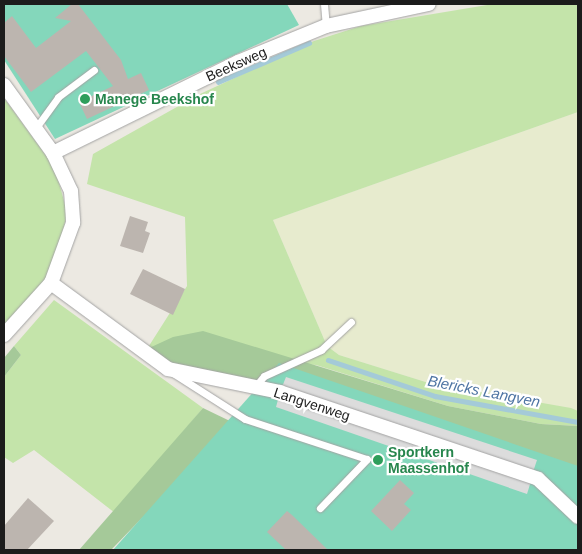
<!DOCTYPE html>
<style>
body{margin:0}
#map{position:relative;width:582px;height:554px;overflow:hidden;background:#ece9e2;font-family:Arial,sans-serif}
div>[style]{position:absolute}
.farmland>*{inset:0;background:#e7ebce}
.grass>*{inset:0;background:#c4e4aa}
.forest>*{inset:0;background:#a5c999}
.pitch>*{inset:0;background:#84d7bb}
.parking>*{inset:0;background:#dcdcdc}
.stream>*{height:4.5px;margin:-2.25px;padding:0 2.25px;transform-origin:2.25px;border-radius:2.25px;background:#a4cad8}
.building>*{inset:0;background:#bcb5af}
.roads{filter:drop-shadow(0 0 1px #a3a3a3) drop-shadow(0 0 1px #a3a3a3)}
.service>*{height:7px;margin:-3.5px;padding:0 3.5px;transform-origin:3.5px;border-radius:3.5px;background:#fff}
.minor>*{height:14px;margin:-7px;padding:0 7px;transform-origin:7px;border-radius:7px;background:#fff}
.dots>*{width:14px;height:14px;translate:-50% -50%;box-sizing:border-box;border:2px solid #fff;border-radius:50%}
span{translate:-50% -50%;white-space:nowrap;text-align:center;line-height:1.15;-webkit-text-stroke:4.5px #fff;paint-order:stroke}
.street-label{font-size:14px;color:#1c1c1c}
.leisure-label{font-size:14px;color:#27864d;font-weight:700}
.left{translate:0 -50%;text-align:left}
.water-label{font-size:15px;color:#4f75a4;font-style:italic}
.frame{position:absolute;inset:0;border:5px solid #1c1c1c;pointer-events:none}
</style>
<div id="map">
<div class="farmland">
<div style="clip-path:polygon(578px 112px,578px 411px,432px 384px,339px 355px,327px 346px,273px 220px)"></div>
</div>
<div class="grass">
<div style="clip-path:polygon(493px 4px,578px 4px,578px 112px,273px 220px,327px 346px,339px 355px,432px 384px,571px 408px,578px 411px,578px 426px,541px 424px,448px 406px,316px 365px,147px 349px,187px 286px,185px 217px,87px 184px,93px 154px,200px 94px,314px 41px,361px 26px)"></div>
<div style="clip-path:polygon(4px 98px,55px 168px,67px 212px,58px 257px,48px 279px,4px 330px)"></div>
<div style="clip-path:polygon(54px 300px,203px 408px,115px 513px,34px 450px,13px 463px,4px 457px,4px 377px,21px 355px,14px 346px)"></div>
</div>
<div class="forest">
<div style="clip-path:polygon(203px 331px,448px 406px,541px 424px,578px 426px,578px 483px,282px 387px,180px 368px,147px 349px,173px 337px)"></div>
<div style="clip-path:polygon(14px 346px,21px 355px,4px 377px,4px 358px)"></div>
<div style="clip-path:polygon(203px 408px,234px 423px,111px 550px,79px 550px)"></div>
</div>
<div class="pitch">
<div style="clip-path:polygon(4px 4px,287px 4px,299px 25px,55px 139px,4px 60px)"></div>
<div style="clip-path:polygon(279px 363px,578px 466px,578px 550px,113px 550px)"></div>
</div>
<div class="parking">
<div style="clip-path:polygon(286px 377px,537px 460px,533px 472px,282px 387px)"></div>
<div style="clip-path:polygon(279px 396px,531px 481px,527px 494px,276px 407px)"></div>
</div>
<div class="stream">
<div style="left:218px;top:82px;width:99px;rotate:-23.2deg"></div>
<div style="left:328px;top:360px;width:113px;rotate:18.6deg"></div>
<div style="left:435px;top:396px;width:145px;rotate:10.3deg"></div>
</div>
<div class="building">
<div style="clip-path:polygon(72px 4px,78px 4px,121px 60px,128px 79px,141px 73px,149px 90px,87px 119px,79px 102px,113px 86px,86px 51px,31px 92px,4px 56px,4px 23px,12px 16px,36px 48px,71px 21px,55px 18px)"></div>
<div style="clip-path:polygon(130px 216px,148px 222px,145px 231px,150px 233px,143px 253px,120px 246px)"></div>
<div style="clip-path:polygon(143px 269px,185px 289px,173px 315px,130px 294px)"></div>
<div style="clip-path:polygon(400px 480px,414px 493px,404px 504px,411px 510px,392px 531px,371px 511px)"></div>
<div style="clip-path:polygon(28px 498px,54px 521px,27px 550px,4px 550px,4px 526px)"></div>
<div style="clip-path:polygon(287px 511px,292px 515px,328px 550px,286px 550px,267px 532px)"></div>
</div>
<div class="roads">
<div class="service">
<div style="left:324px;top:4px;width:22px;rotate:85deg"></div>
<div style="left:35px;top:129px;width:39px;rotate:-54deg"></div>
<div style="left:58px;top:97px;width:45px;rotate:-36.9deg"></div>
<div style="left:173px;top:373px;width:85px;rotate:32.6deg"></div>
<div style="left:245px;top:419px;width:128px;rotate:18.2deg"></div>
<div style="left:367px;top:459px;width:68px;rotate:133.8deg"></div>
<div style="left:255px;top:387px;width:14px;rotate:-51deg"></div>
<div style="left:264px;top:376px;width:63px;rotate:-24.5deg"></div>
<div style="left:321px;top:350px;width:41px;rotate:-43deg"></div>
</div>
<div class="minor">
<div style="left:4px;top:85px;width:84px;rotate:54.2deg"></div>
<div style="left:53px;top:153px;width:42px;rotate:64.7deg"></div>
<div style="left:71px;top:191px;width:32px;rotate:86deg"></div>
<div style="left:73px;top:223px;width:64px;rotate:110.1deg"></div>
<div style="left:51px;top:283px;width:70px;rotate:132.1deg"></div>
<div style="left:53px;top:153px;width:206px;rotate:-26.2deg"></div>
<div style="left:238px;top:62px;width:95px;rotate:-22.2deg"></div>
<div style="left:326px;top:26px;width:105px;rotate:-12.1deg"></div>
<div style="left:51px;top:283px;width:145px;rotate:36.3deg"></div>
<div style="left:168px;top:369px;width:114px;rotate:11.6deg"></div>
<div style="left:280px;top:392px;width:272px;rotate:18.6deg"></div>
<div style="left:538px;top:479px;width:55px;rotate:43.5deg"></div>
</div>
</div>
<div class="dots">
<div style="left:85px;top:99px;background:#2e9e5b"></div>
<div style="left:378px;top:460px;background:#2e9e5b"></div>
</div>
<div class="street-label">
<span style="left:236px;top:64px;rotate:-24deg">Beeksweg</span>
<span style="left:312px;top:404px;rotate:18deg">Langvenweg</span>
</div>
<div class="leisure-label">
<span class="left" style="left:95px;top:99px">Manege Beekshof</span>
<span class="left" style="left:388px;top:460px">Sportkern<br>Maassenhof</span>
</div>
<div class="water-label">
<span style="left:484px;top:391px;rotate:11deg">Blericks Langven</span>
</div>
<div class="frame"></div>
</div>
